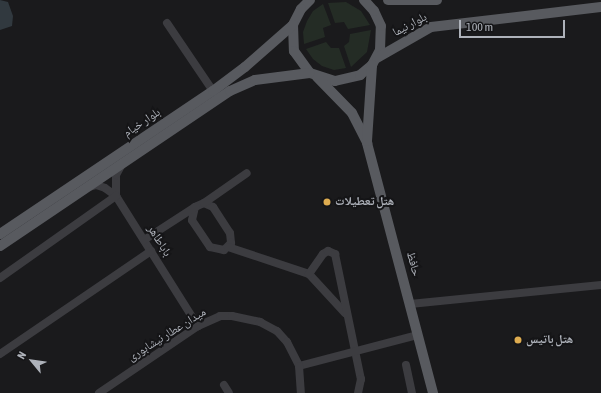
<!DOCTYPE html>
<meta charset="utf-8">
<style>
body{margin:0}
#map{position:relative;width:601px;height:393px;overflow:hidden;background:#1a1a1c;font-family:"Asap Condensed","Noto Naskh Arabic",sans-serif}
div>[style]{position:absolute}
.green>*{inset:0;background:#242c25}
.water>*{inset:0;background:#31393f}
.minor>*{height:8px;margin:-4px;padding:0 4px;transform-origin:4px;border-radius:4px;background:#3c3c40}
.major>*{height:10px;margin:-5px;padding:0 5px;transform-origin:5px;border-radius:5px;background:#585a5f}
.dots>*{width:11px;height:11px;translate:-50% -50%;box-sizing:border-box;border:2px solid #151517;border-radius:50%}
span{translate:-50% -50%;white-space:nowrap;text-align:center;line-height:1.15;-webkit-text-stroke:4px #151517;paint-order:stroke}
.street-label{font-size:12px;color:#aeb2ba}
.poi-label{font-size:12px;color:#aeb2ba;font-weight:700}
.left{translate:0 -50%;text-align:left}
.north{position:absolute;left:12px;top:341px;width:40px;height:40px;-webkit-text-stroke:3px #151517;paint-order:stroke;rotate:299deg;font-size:11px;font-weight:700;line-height:16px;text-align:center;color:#aeb2ba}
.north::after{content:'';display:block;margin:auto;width:14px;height:18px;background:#aeb2ba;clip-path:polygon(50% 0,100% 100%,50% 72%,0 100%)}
.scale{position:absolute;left:459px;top:20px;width:106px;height:18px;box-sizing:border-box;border:2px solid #aeb2ba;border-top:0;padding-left:5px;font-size:12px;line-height:14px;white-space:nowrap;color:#aeb2ba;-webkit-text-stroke:3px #151517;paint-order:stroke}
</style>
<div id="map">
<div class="green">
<div style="clip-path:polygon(346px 2px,361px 11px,370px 25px,348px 29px,344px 22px,335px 23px,328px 3px)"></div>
<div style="clip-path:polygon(323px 4px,331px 25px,323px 28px,325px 37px,304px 44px,303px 32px,307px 21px,313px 11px)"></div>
<div style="clip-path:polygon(371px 30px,367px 52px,351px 67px,344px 46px,349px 42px,350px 34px)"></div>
<div style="clip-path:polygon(326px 42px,331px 48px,339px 48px,346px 68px,334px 70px,322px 66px,313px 59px,306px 49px)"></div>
</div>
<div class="water">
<div style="clip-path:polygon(0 0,8px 2px,13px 16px,12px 26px,0 30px)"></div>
</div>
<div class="minor">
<div style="left:167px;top:23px;width:82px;rotate:55.9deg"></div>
<div style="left:89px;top:187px;width:7px;rotate:-16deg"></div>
<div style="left:96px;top:185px;width:9px;rotate:18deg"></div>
<div style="left:105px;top:188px;width:14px;rotate:36deg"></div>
<div style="left:116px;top:196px;width:154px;rotate:57.8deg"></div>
<div style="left:116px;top:196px;width:21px;rotate:-90deg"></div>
<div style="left:116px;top:175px;width:13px;rotate:-61deg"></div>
<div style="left:204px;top:203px;width:10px;rotate:24deg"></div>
<div style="left:213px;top:207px;width:31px;rotate:57deg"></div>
<div style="left:230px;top:233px;width:10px;rotate:84deg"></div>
<div style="left:231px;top:243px;width:10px;rotate:135deg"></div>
<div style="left:224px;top:250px;width:14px;rotate:-168deg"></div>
<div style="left:210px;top:247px;width:32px;rotate:-124deg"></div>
<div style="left:192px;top:220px;width:13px;rotate:-77deg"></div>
<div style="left:195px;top:207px;width:10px;rotate:-24deg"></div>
<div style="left:204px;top:203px;width:52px;rotate:-34.9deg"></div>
<div style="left:144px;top:240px;width:61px;rotate:-32.9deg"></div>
<div style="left:228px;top:247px;width:85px;rotate:18.4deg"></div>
<div style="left:309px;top:274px;width:53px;rotate:47.3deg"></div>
<div style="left:309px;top:274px;width:24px;rotate:-55deg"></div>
<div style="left:323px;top:254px;width:6px;rotate:-31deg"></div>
<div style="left:328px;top:251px;width:8px;rotate:23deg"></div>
<div style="left:335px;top:254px;width:128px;rotate:78.3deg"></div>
<div style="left:361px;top:379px;width:14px;rotate:102deg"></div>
<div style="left:0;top:278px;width:142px;rotate:-35.3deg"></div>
<div style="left:410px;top:304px;width:192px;rotate:-5.7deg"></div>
<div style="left:0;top:354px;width:183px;rotate:-34.3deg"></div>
<div style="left:406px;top:365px;width:29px;rotate:78deg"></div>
<div style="left:299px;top:366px;width:123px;rotate:-14.6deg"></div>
<div style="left:224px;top:385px;width:9px;rotate:58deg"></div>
<div style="left:99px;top:393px;width:120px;rotate:-34.1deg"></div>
<div style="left:198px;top:326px;width:24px;rotate:-24deg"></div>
<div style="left:220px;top:316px;width:12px"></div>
<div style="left:232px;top:316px;width:29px;rotate:12deg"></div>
<div style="left:260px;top:322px;width:19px;rotate:28deg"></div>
<div style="left:277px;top:331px;width:15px;rotate:48deg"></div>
<div style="left:287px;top:342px;width:27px;rotate:63deg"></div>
<div style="left:299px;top:366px;width:27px;rotate:86deg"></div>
</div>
<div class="major">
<div style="left:310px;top:0;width:13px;rotate:135deg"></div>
<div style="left:301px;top:9px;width:18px;rotate:117deg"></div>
<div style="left:293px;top:25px;width:26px;rotate:88deg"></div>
<div style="left:294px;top:51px;width:27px;rotate:54deg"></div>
<div style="left:310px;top:73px;width:26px;rotate:18deg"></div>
<div style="left:335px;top:81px;width:26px;rotate:-13deg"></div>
<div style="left:360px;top:75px;width:16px;rotate:-40deg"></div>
<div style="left:372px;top:65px;width:17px;rotate:-62deg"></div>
<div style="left:380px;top:50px;width:24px;rotate:-88deg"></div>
<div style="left:381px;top:26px;width:17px;rotate:-115deg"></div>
<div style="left:374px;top:11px;width:15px;rotate:-132deg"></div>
<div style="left:388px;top:0;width:49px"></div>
<div style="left:377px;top:58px;width:62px;rotate:-29.9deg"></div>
<div style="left:431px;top:27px;width:171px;rotate:-6.7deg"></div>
<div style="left:317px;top:77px;width:50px;rotate:45.8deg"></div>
<div style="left:352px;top:113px;width:34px;rotate:63deg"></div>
<div style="left:367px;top:143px;width:259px;rotate:75.2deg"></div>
<div style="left:367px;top:141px;width:76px;rotate:-86.2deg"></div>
<div style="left:0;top:234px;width:257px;rotate:-33.9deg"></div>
<div style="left:213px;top:91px;width:40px;rotate:-37deg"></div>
<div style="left:245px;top:67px;width:64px;rotate:-41.2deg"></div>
<div style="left:0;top:246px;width:277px;rotate:-34deg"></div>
<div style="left:230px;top:91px;width:27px;rotate:-24deg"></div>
<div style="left:255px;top:80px;width:55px;rotate:-7.3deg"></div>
</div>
<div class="dots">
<div style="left:327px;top:202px;background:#deac50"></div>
<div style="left:518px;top:340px;background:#deac50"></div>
</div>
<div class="street-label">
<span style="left:410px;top:25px;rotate:-28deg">بلوار نیما</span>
<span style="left:142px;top:123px;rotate:-34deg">بلوار خیام</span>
<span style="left:159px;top:241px;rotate:58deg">باباطاهر</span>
<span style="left:413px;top:264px;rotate:75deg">حافظ</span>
<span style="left:167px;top:335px;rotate:-32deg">میدان عطار نیشابوری</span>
</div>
<div class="poi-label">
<span class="left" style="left:335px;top:202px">هتل تعطیلات</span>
<span class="left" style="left:526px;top:340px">هتل باتیس</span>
</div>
<div class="north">N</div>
<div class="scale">100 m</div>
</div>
